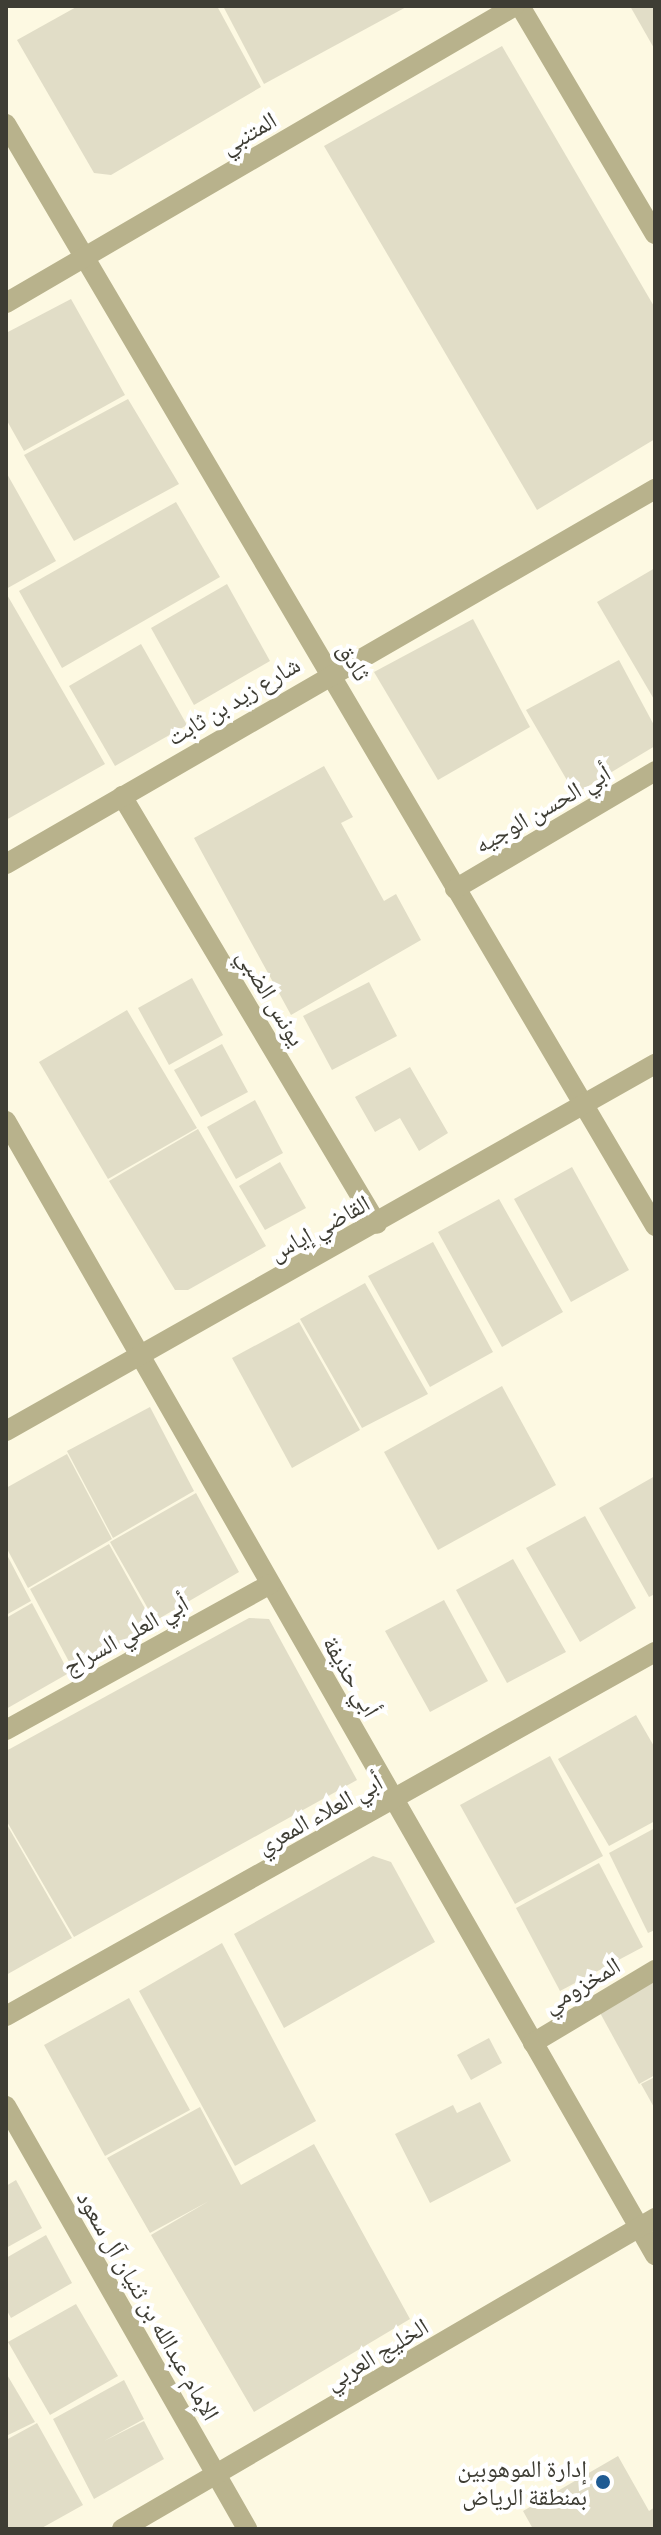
<!DOCTYPE html>
<meta charset="utf-8">
<style>
body{margin:0}
#map{position:relative;width:661px;height:2535px;overflow:hidden;background:#fdf9e2;font-family:Barlow,"Noto Naskh Arabic",sans-serif}
div>[style]{position:absolute}
.building>*{inset:0;background:#e1ddc7}
.street>*{height:20px;margin:-10px;padding:0 10px;transform-origin:10px;border-radius:10px;background:#b8b28c}
.dots>*{width:22px;height:22px;translate:-50% -50%;box-sizing:border-box;border:4px solid #fff;border-radius:50%}
span{translate:-50% -50%;white-space:nowrap;text-align:center;line-height:1.15;-webkit-text-stroke:8px #fff;paint-order:stroke}
.street-label{font-size:24px;color:#3e3d34}
.poi-label{font-size:24px;color:#3e3d34}
.right{translate:-100% -50%;text-align:right}
.frame{position:absolute;inset:0;border:8px solid #3e3d34;pointer-events:none}
</style>
<div id="map">
<div class="building">
<div style="clip-path:polygon(78px 6px,217px 6px,261px 87px,111px 175px,94px 173px,17px 40px)"></div>
<div style="clip-path:polygon(223px 6px,408px 6px,264px 84px)"></div>
<div style="clip-path:polygon(630px 6px,655px 6px,655px 50px)"></div>
<div style="clip-path:polygon(502px 46px,655px 308px,655px 439px,537px 510px,324px 146px)"></div>
<div style="clip-path:polygon(71px 299px,125px 395px,24px 451px,6px 419px,6px 333px)"></div>
<div style="clip-path:polygon(128px 399px,179px 484px,74px 541px,24px 455px)"></div>
<div style="clip-path:polygon(6px 472px,56px 561px,6px 589px)"></div>
<div style="clip-path:polygon(176px 502px,220px 577px,62px 668px,19px 591px)"></div>
<div style="clip-path:polygon(655px 568px,655px 701px,597px 602px)"></div>
<div style="clip-path:polygon(227px 584px,270px 661px,194px 705px,151px 628px)"></div>
<div style="clip-path:polygon(6px 593px,105px 764px,6px 820px)"></div>
<div style="clip-path:polygon(473px 619px,530px 727px,438px 780px,374px 672px)"></div>
<div style="clip-path:polygon(141px 644px,187px 725px,115px 766px,69px 686px)"></div>
<div style="clip-path:polygon(619px 660px,655px 727px,655px 746px,575px 794px,526px 710px)"></div>
<div style="clip-path:polygon(324px 766px,353px 817px,341px 823px,384px 901px,396px 894px,421px 940px,291px 1015px,194px 838px)"></div>
<div style="clip-path:polygon(192px 978px,223px 1035px,169px 1065px,138px 1008px)"></div>
<div style="clip-path:polygon(369px 982px,397px 1036px,332px 1070px,303px 1016px)"></div>
<div style="clip-path:polygon(127px 1010px,197px 1128px,108px 1179px,39px 1062px)"></div>
<div style="clip-path:polygon(222px 1044px,248px 1092px,201px 1117px,174px 1070px)"></div>
<div style="clip-path:polygon(410px 1067px,448px 1133px,419px 1151px,400px 1118px,375px 1132px,355px 1097px)"></div>
<div style="clip-path:polygon(255px 1100px,283px 1153px,236px 1179px,207px 1127px)"></div>
<div style="clip-path:polygon(198px 1129px,266px 1246px,188px 1290px,175px 1290px,109px 1181px)"></div>
<div style="clip-path:polygon(280px 1162px,306px 1208px,265px 1230px,239px 1186px)"></div>
<div style="clip-path:polygon(572px 1167px,629px 1270px,571px 1302px,514px 1199px)"></div>
<div style="clip-path:polygon(499px 1199px,563px 1312px,502px 1347px,438px 1232px)"></div>
<div style="clip-path:polygon(433px 1242px,493px 1352px,430px 1387px,368px 1276px)"></div>
<div style="clip-path:polygon(365px 1283px,428px 1394px,362px 1428px,300px 1319px)"></div>
<div style="clip-path:polygon(299px 1322px,360px 1430px,292px 1468px,232px 1358px)"></div>
<div style="clip-path:polygon(502px 1386px,556px 1485px,438px 1550px,384px 1452px)"></div>
<div style="clip-path:polygon(150px 1407px,194px 1491px,113px 1538px,67px 1451px)"></div>
<div style="clip-path:polygon(67px 1454px,112px 1539px,28px 1588px,6px 1547px,6px 1488px)"></div>
<div style="clip-path:polygon(655px 1476px,655px 1594px,649px 1597px,599px 1508px)"></div>
<div style="clip-path:polygon(196px 1493px,239px 1572px,155px 1621px,110px 1542px)"></div>
<div style="clip-path:polygon(585px 1516px,636px 1608px,580px 1642px,526px 1548px)"></div>
<div style="clip-path:polygon(109px 1544px,153px 1623px,74px 1671px,30px 1589px)"></div>
<div style="clip-path:polygon(6px 1553px,31px 1601px,6px 1615px)"></div>
<div style="clip-path:polygon(513px 1559px,566px 1652px,507px 1683px,456px 1590px)"></div>
<div style="clip-path:polygon(444px 1600px,488px 1681px,430px 1712px,385px 1631px)"></div>
<div style="clip-path:polygon(32px 1603px,69px 1673px,6px 1709px,6px 1618px)"></div>
<div style="clip-path:polygon(249px 1618px,269px 1619px,357px 1780px,74px 1937px,6px 1820px,6px 1751px)"></div>
<div style="clip-path:polygon(636px 1715px,655px 1748px,655px 1821px,609px 1846px,558px 1759px)"></div>
<div style="clip-path:polygon(550px 1756px,603px 1856px,515px 1904px,460px 1805px)"></div>
<div style="clip-path:polygon(6px 1823px,72px 1938px,6px 1975px)"></div>
<div style="clip-path:polygon(655px 1828px,655px 1930px,648px 1933px,609px 1853px)"></div>
<div style="clip-path:polygon(373px 1856px,391px 1862px,435px 1942px,284px 2028px,234px 1934px)"></div>
<div style="clip-path:polygon(599px 1863px,643px 1947px,560px 1991px,516px 1908px)"></div>
<div style="clip-path:polygon(222px 1943px,316px 2121px,235px 2166px,139px 1991px)"></div>
<div style="clip-path:polygon(655px 1981px,655px 2075px,639px 2084px,599px 2011px)"></div>
<div style="clip-path:polygon(129px 1998px,190px 2110px,105px 2156px,44px 2045px)"></div>
<div style="clip-path:polygon(489px 2038px,502px 2063px,471px 2080px,457px 2055px)"></div>
<div style="clip-path:polygon(655px 2077px,655px 2109px,641px 2084px)"></div>
<div style="clip-path:polygon(480px 2102px,511px 2161px,430px 2203px,395px 2134px,453px 2105px,457px 2113px)"></div>
<div style="clip-path:polygon(200px 2107px,241px 2185px,314px 2144px,410px 2319px,254px 2412px,151px 2235px,209px 2201px,150px 2233px,107px 2158px)"></div>
<div style="clip-path:polygon(16px 2180px,42px 2228px,6px 2248px,6px 2186px)"></div>
<div style="clip-path:polygon(46px 2235px,72px 2283px,11px 2318px,6px 2309px,6px 2258px)"></div>
<div style="clip-path:polygon(76px 2304px,118px 2376px,50px 2415px,8px 2342px)"></div>
<div style="clip-path:polygon(6px 2373px,35px 2422px,6px 2436px)"></div>
<div style="clip-path:polygon(124px 2380px,144px 2419px,104px 2441px,144px 2421px,164px 2459px,94px 2499px,53px 2419px)"></div>
<div style="clip-path:polygon(37px 2423px,83px 2505px,40px 2529px,6px 2529px,6px 2440px)"></div>
<div style="clip-path:polygon(618px 2456px,649px 2511px,655px 2507px,655px 2529px,533px 2529px,523px 2511px)"></div>
</div>
<div class="street">
<div style="left:520px;top:6px;width:265px;rotate:59.4deg"></div>
<div style="left:6px;top:124px;width:1279px;rotate:59.5deg"></div>
<div style="left:6px;top:303px;width:589px;rotate:-30.26deg"></div>
<div style="left:122px;top:796px;width:498px;rotate:59.2deg"></div>
<div style="left:6px;top:864px;width:750px;rotate:-30.02deg"></div>
<div style="left:455px;top:889px;width:232px;rotate:-30.5deg"></div>
<div style="left:6px;top:1121px;width:1307px;rotate:60.22deg"></div>
<div style="left:6px;top:1431px;width:746px;rotate:-29.49deg"></div>
<div style="left:6px;top:1730px;width:302px;rotate:-28.9deg"></div>
<div style="left:6px;top:2016px;width:744px;rotate:-29.29deg"></div>
<div style="left:533px;top:2043px;width:142px;rotate:-30.9deg"></div>
<div style="left:6px;top:2106px;width:487px;rotate:60.3deg"></div>
<div style="left:122px;top:2529px;width:617px;rotate:-30.26deg"></div>
</div>
<div class="dots">
<div style="left:603px;top:2482px;background:#1f5b92"></div>
</div>
<div class="street-label">
<span style="left:248px;top:132px;rotate:-30deg">المتنبي</span>
<span style="left:355px;top:661px;rotate:60deg">ثادق</span>
<span style="left:233px;top:700px;rotate:-31deg">شارع زيد بن ثابت</span>
<span style="left:542px;top:808px;rotate:-30deg">أبي الحسن الوجيه</span>
<span style="left:272px;top:997px;rotate:59deg">يونس الضبي</span>
<span style="left:319px;top:1227px;rotate:-29deg">القاضي إياس</span>
<span style="left:125px;top:1634px;rotate:-29deg">أبي العلي السراج</span>
<span style="left:352px;top:1676px;rotate:60deg">أبي حذيفة</span>
<span style="left:319px;top:1813px;rotate:-29deg">أبي العلاء المعري</span>
<span style="left:581px;top:1984px;rotate:-31deg">المخزومي</span>
<span style="left:149px;top:2305px;rotate:60deg">الإمام عبدالله بن ثنيان آل سعود</span>
<span style="left:376px;top:2353px;rotate:-31deg">الخليج العربي</span>
</div>
<div class="poi-label">
<span class="right" style="left:587px;top:2482px">إدارة الموهوبين<br>بمنطقة الرياض</span>
</div>
<div class="frame"></div>
</div>
